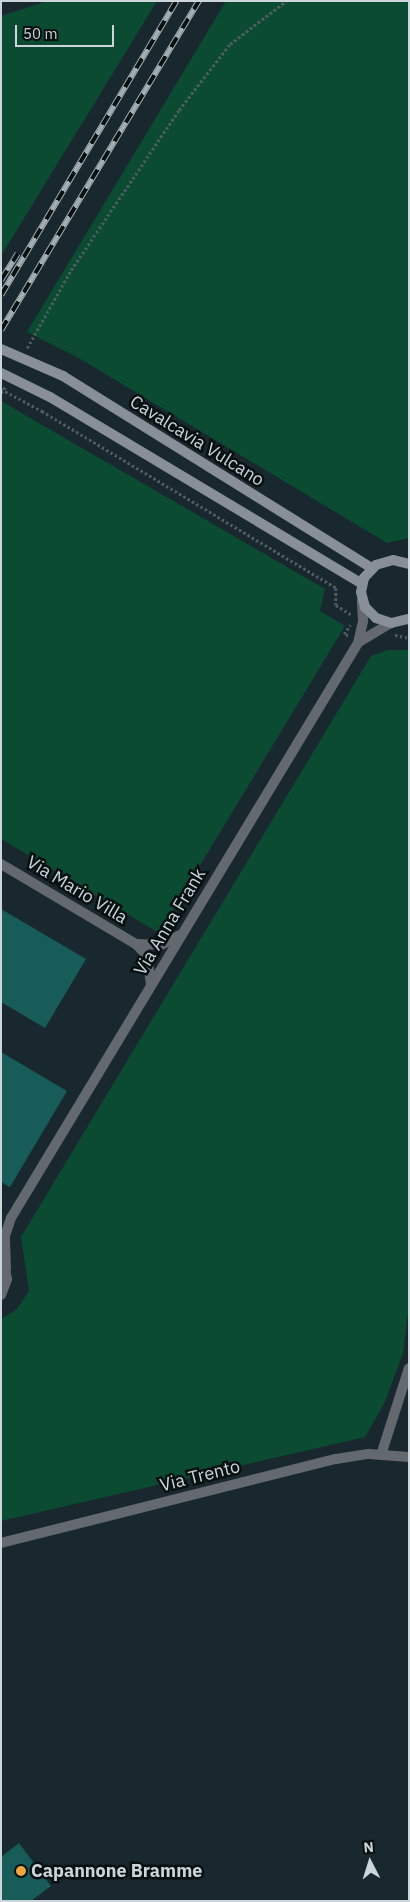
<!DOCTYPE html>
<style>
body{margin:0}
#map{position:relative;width:410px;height:1902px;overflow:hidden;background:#18282e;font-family:"IBM Plex Sans",sans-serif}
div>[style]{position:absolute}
.green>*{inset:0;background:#0a4b31}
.building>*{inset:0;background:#175c59}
.path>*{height:2.5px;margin-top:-1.25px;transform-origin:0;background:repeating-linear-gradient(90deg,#4f5d62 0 2.5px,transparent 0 5px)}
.minor>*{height:10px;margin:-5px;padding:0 5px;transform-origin:5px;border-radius:5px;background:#64696f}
.secondary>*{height:10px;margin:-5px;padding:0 5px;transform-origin:5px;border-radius:5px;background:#888f98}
.rail>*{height:5.5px;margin-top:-2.75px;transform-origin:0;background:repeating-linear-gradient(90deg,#091012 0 11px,#a3aeb2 0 22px);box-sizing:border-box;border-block:1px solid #a3aeb2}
.path-bridge>*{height:2.5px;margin-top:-1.25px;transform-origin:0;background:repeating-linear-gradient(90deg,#4f5d62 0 2.5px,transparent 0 5px)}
.secondary-bridge>*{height:10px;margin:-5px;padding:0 5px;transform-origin:5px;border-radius:5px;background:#888f98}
.dots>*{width:14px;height:14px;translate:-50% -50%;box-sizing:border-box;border:2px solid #091012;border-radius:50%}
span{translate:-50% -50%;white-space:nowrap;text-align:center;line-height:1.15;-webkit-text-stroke:5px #091012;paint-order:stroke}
.street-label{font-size:18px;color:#ccd5d9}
.poi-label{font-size:18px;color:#ccd5d9;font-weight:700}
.left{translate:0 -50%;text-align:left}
.frame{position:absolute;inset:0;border:2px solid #ccd5d9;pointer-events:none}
.north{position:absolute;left:345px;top:1837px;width:50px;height:50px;-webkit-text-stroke:4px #091012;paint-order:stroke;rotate:355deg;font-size:14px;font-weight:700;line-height:20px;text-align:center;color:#ccd5d9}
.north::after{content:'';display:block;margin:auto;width:18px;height:22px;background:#ccd5d9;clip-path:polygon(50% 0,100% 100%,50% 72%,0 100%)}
.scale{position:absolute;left:15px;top:25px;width:99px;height:22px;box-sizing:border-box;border:2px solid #ccd5d9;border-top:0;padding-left:6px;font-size:15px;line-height:18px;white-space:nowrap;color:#ccd5d9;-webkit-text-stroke:4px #091012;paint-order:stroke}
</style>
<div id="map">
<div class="green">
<div style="clip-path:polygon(47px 1px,157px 1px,1px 256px,1px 16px)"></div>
<div style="clip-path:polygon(226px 1px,409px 1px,409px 538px,387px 543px,77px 357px,27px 332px)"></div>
<div style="clip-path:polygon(1px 401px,325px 589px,320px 611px,345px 626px,159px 933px,1px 839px)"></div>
<div style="clip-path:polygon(388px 650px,409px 650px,409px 1305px,403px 1353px,385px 1402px,365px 1437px,1px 1521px,1px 1319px,16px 1310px,29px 1291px,21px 1237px,371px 656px)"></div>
</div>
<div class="building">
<div style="clip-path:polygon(1px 909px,86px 959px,45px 1028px,1px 1002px)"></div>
<div style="clip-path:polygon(1px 1052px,67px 1091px,10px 1187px,1px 1182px)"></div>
<div style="clip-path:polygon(19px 1843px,51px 1886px,31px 1901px,1px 1901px,1px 1857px)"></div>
</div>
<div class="path">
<div style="left:27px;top:348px;width:90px;rotate:-60.6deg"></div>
<div style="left:71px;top:270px;width:193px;rotate:-56deg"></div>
<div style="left:179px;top:110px;width:83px;rotate:-52.3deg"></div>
<div style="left:230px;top:44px;width:71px;rotate:-37.5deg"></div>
<div style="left:1px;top:393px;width:7px;rotate:-56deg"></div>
<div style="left:42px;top:411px;width:343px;rotate:31deg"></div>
<div style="left:336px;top:588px;width:17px;rotate:90deg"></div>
<div style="left:336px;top:605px;width:19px;rotate:32deg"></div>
<div style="left:395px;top:635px;width:14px;rotate:12deg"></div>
<div style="left:348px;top:636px;width:4px;rotate:-153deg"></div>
<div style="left:344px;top:634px;width:11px;rotate:-56deg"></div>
</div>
<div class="minor">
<div style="left:359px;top:642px;width:37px;rotate:-31deg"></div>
<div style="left:1px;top:864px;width:157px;rotate:30.7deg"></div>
<div style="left:136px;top:944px;width:16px;rotate:47deg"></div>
<div style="left:147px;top:956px;width:29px;rotate:82deg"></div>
<div style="left:136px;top:944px;width:25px;rotate:2deg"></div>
<div style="left:161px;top:945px;width:21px;rotate:-28deg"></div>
<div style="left:6px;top:1269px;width:33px;rotate:-92deg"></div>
<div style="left:5px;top:1236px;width:19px;rotate:-72deg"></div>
<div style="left:11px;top:1218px;width:672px;rotate:-58.89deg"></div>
<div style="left:358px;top:643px;width:23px;rotate:-77deg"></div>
<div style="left:363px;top:621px;width:21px;rotate:-93deg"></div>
<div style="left:1px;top:1295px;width:17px;rotate:-69deg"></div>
<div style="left:7px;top:1279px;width:14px;rotate:-102deg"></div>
<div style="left:381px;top:1455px;width:91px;rotate:-72.2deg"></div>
<div style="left:1px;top:1543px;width:345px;rotate:-14.1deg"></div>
<div style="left:336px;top:1459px;width:33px;rotate:-9deg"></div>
<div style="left:369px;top:1454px;width:40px;rotate:4.3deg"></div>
</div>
<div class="secondary">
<div style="left:63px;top:376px;width:364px;rotate:31.9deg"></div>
<div style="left:50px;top:397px;width:364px;rotate:30.9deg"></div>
<div style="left:409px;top:564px;width:16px;rotate:-166deg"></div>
<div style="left:393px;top:560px;width:18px;rotate:164deg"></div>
<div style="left:376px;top:565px;width:18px;rotate:133deg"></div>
<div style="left:364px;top:578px;width:14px;rotate:102deg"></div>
<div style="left:361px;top:592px;width:16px;rotate:75deg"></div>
<div style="left:365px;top:607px;width:16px;rotate:45deg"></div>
<div style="left:376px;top:618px;width:16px;rotate:18deg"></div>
<div style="left:391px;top:623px;width:18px;rotate:-13deg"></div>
</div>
<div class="rail">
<div style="left:1px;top:280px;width:31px;rotate:-58deg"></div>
<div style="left:1px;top:295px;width:342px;rotate:-59.2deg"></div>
<div style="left:1px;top:330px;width:384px;rotate:-59deg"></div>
</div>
<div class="path-bridge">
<div style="left:1px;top:389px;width:47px;rotate:28.2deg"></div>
</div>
<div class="secondary-bridge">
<div style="left:1px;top:349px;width:68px;rotate:23.5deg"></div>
<div style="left:1px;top:373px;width:55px;rotate:26.1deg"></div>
</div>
<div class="dots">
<div style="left:21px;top:1871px;background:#f1a540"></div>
</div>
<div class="street-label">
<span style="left:197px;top:441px;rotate:32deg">Cavalcavia Vulcano</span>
<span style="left:77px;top:890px;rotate:31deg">Via Mario Villa</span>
<span style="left:170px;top:922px;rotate:-59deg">Via Anna Frank</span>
<span style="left:200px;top:1476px;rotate:-14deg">Via Trento</span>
</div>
<div class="poi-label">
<span class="left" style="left:31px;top:1871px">Capannone Bramme</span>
</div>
<div class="frame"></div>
<div class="north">N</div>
<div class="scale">50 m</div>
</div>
